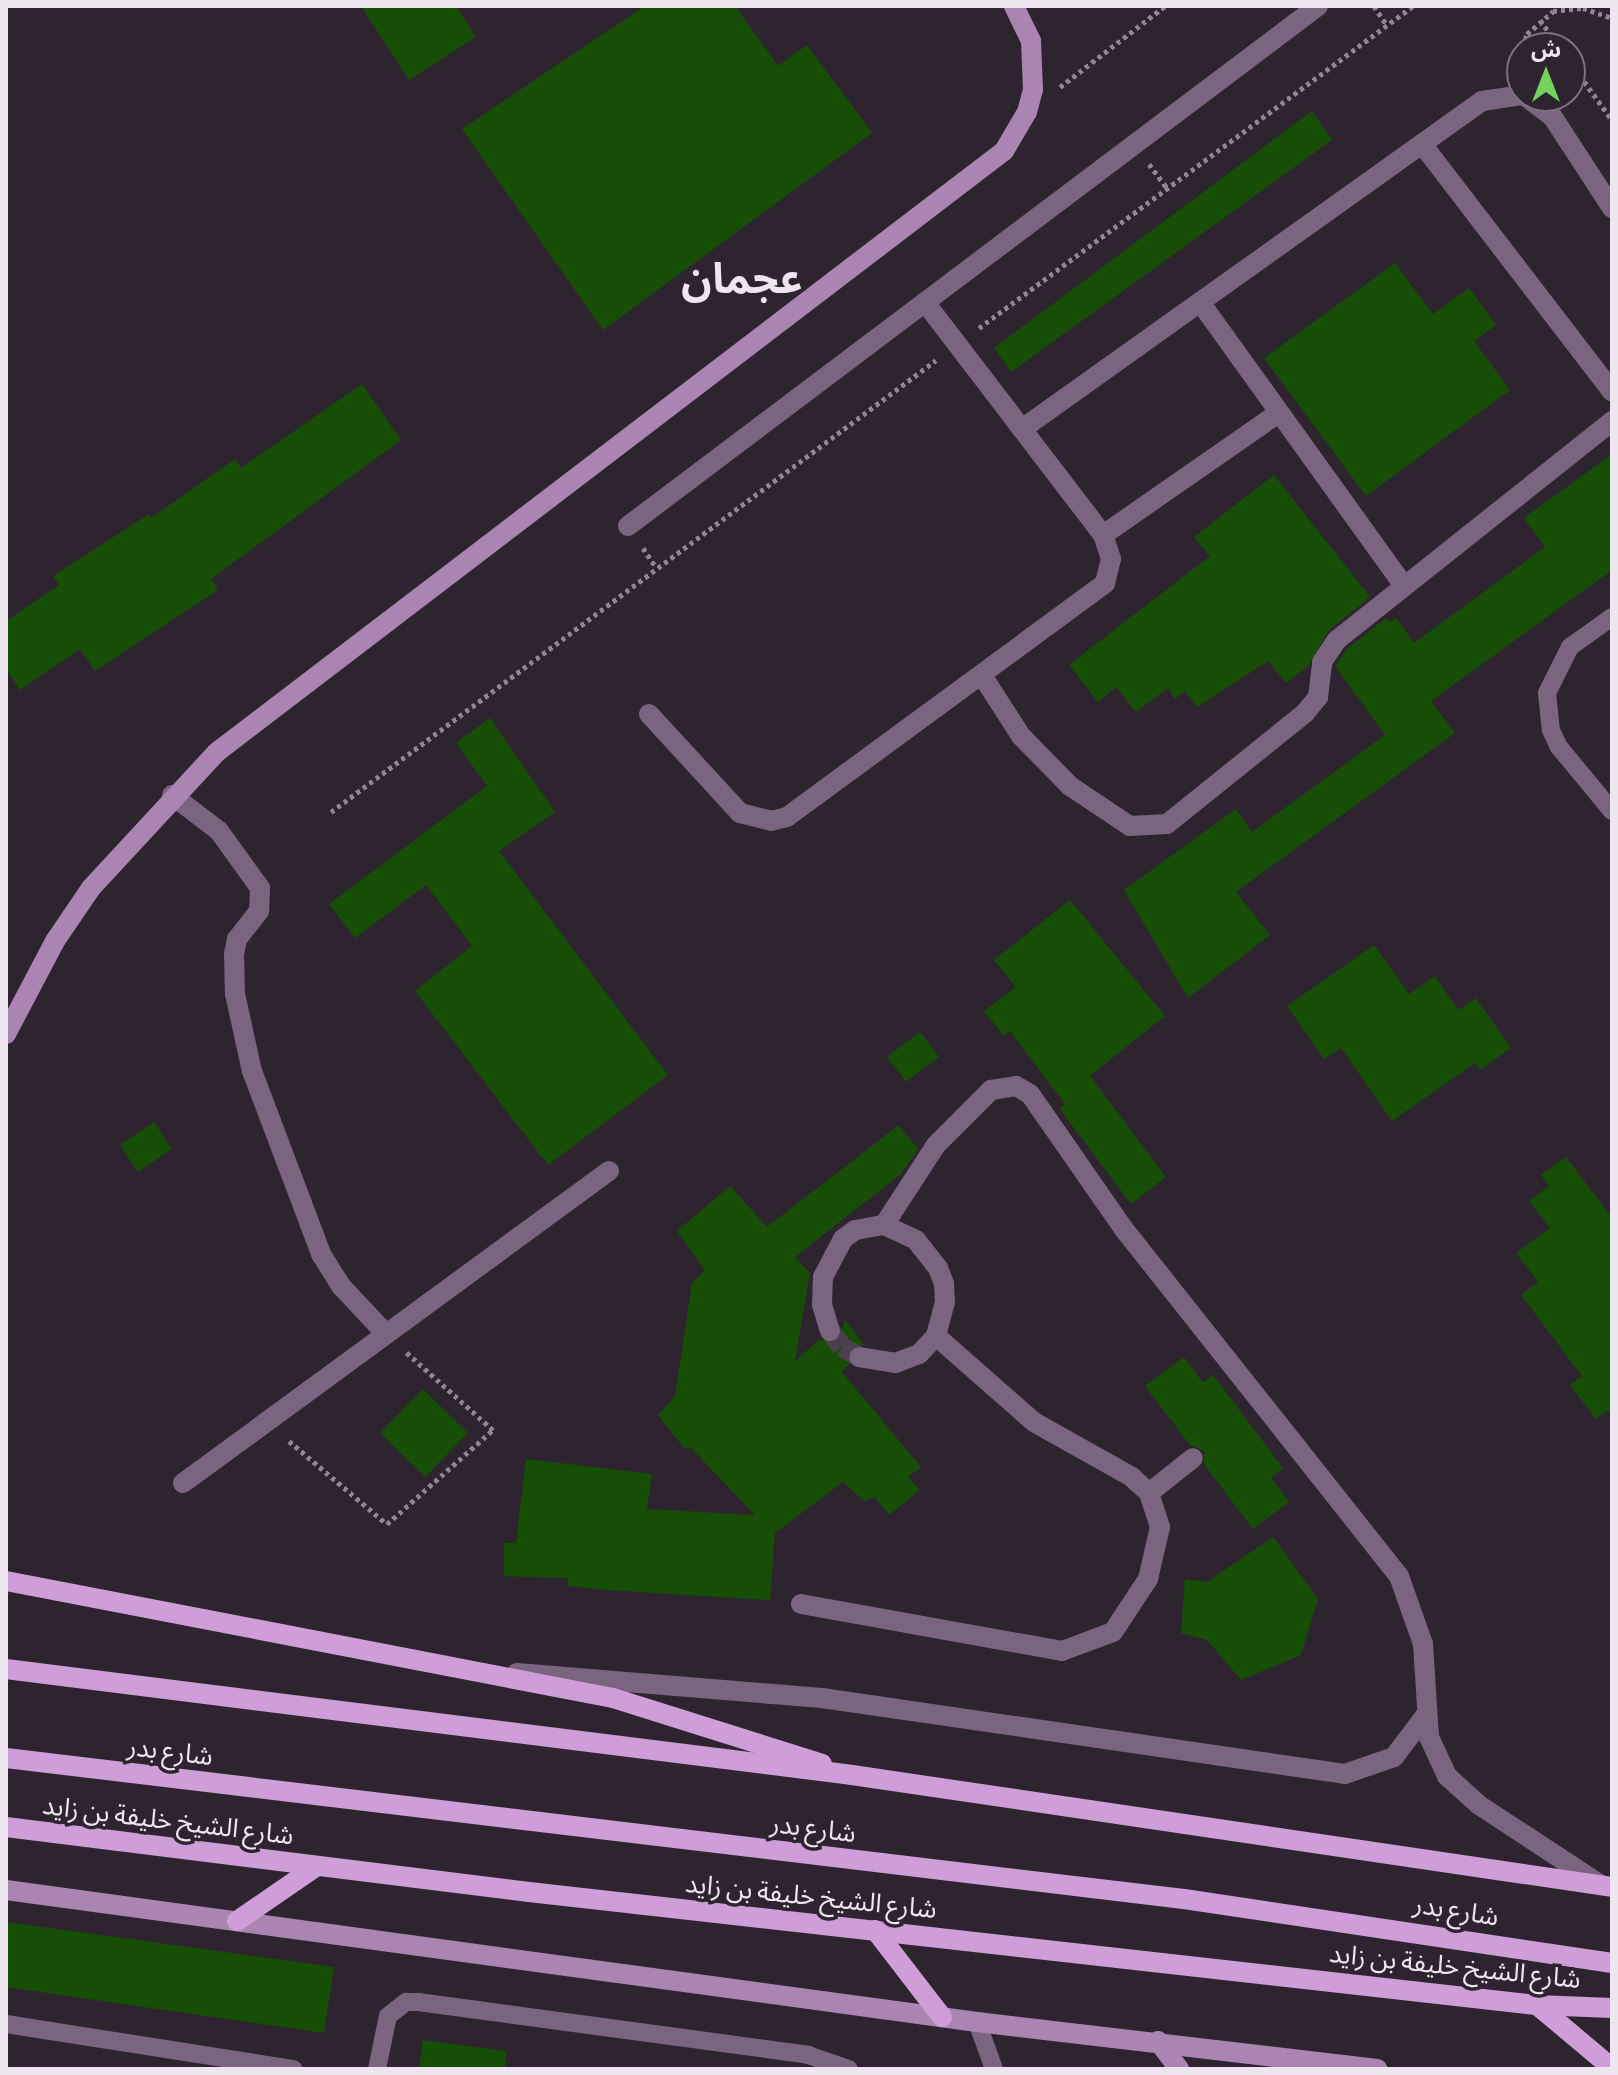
<!DOCTYPE html>
<meta charset="utf-8">
<style>
body{margin:0}
#map{position:relative;width:1618px;height:2075px;overflow:hidden;background:#2e2430;font-family:"Crimson Pro","Noto Sans Arabic",serif}
div>[style]{position:absolute}
.building>*{inset:0;background:#174e05}
.street-tunnel>*{height:20px;margin-top:-10px;transform-origin:0;background:repeating-linear-gradient(90deg,#4b414c 0 20px,transparent 0 30px)}
.path>*{height:5px;margin-top:-2.5px;transform-origin:0;background:repeating-linear-gradient(90deg,#8e8690 0 4px,transparent 0 8px)}
.lane>*{height:18px;margin:-9px;padding:0 9px;transform-origin:9px;border-radius:9px;background:#7b647f}
.street>*{height:20px;margin:-10px;padding:0 10px;transform-origin:10px;border-radius:10px;background:#7b647f}
.secondary>*{height:20px;margin:-10px;padding:0 10px;transform-origin:10px;border-radius:10px;background:#ab85b1}
.primary>*{height:20px;margin:-10px;padding:0 10px;transform-origin:10px;border-radius:10px;background:#cf9ed8}
span{translate:-50% -50%;white-space:nowrap;text-align:center;line-height:1.15;-webkit-text-stroke:7px #2e2430;paint-order:stroke}
.street-label{font-size:26px;color:#ede6ee}
.town-label{font-size:42px;color:#ede6ee;font-weight:700}
.frame{position:absolute;inset:0;border:8px solid #ede6ee;pointer-events:none}
.north{position:absolute;left:1506px;top:32px;width:80px;height:80px;box-sizing:border-box;background:#2e2430;border:2px solid #7a727c;border-radius:50%;rotate:0deg;font-size:22px;font-weight:700;line-height:32px;text-align:center;color:#ede6ee}
.north::after{content:'';display:block;margin:auto;width:28px;height:36px;background:#73d25c;clip-path:polygon(50% 0,100% 100%,50% 72%,0 100%)}
</style>
<div id="map">
<div class="building">
<div style="clip-path:polygon(361px 6px,456px 6px,476px 37px,409px 80px)"></div>
<div style="clip-path:polygon(645px 6px,735px 6px,778px 66px,807px 45px,872px 133px,603px 330px,462px 129px)"></div>
<div style="clip-path:polygon(1312px 111px,1332px 140px,1011px 372px,994px 348px)"></div>
<div style="clip-path:polygon(1395px 263px,1433px 314px,1469px 288px,1496px 325px,1474px 341px,1510px 390px,1366px 496px,1264px 358px)"></div>
<div style="clip-path:polygon(362px 384px,401px 440px,211px 579px,218px 590px,95px 671px,80px 649px,20px 690px,6px 669px,6px 621px,59px 585px,53px 576px,149px 514px,151px 518px,235px 459px,241px 468px)"></div>
<div style="clip-path:polygon(1612px 454px,1612px 570px,1431px 701px,1455px 733px,1236px 892px,1270px 935px,1188px 998px,1124px 890px,1236px 809px,1252px 832px,1385px 735px,1335px 666px,1347px 649px,1386px 618px,1390px 622px,1396px 618px,1414px 643px,1545px 547px,1524px 518px)"></div>
<div style="clip-path:polygon(1274px 475px,1370px 597px,1329px 630px,1309px 665px,1286px 683px,1268px 661px,1197px 707px,1185px 691px,1175px 699px,1168px 688px,1136px 712px,1116px 687px,1098px 702px,1069px 665px,1210px 556px,1194px 537px)"></div>
<div style="clip-path:polygon(490px 718px,555px 812px,499px 851px,668px 1075px,548px 1165px,415px 991px,472px 946px,426px 885px,355px 938px,329px 904px,487px 786px,456px 743px)"></div>
<div style="clip-path:polygon(1070px 900px,1165px 1016px,1090px 1076px,1166px 1177px,1131px 1204px,1060px 1109px,1065px 1104px,1010px 1031px,1004px 1036px,984px 1011px,1016px 987px,994px 960px)"></div>
<div style="clip-path:polygon(1374px 945px,1409px 994px,1435px 976px,1458px 1010px,1476px 998px,1511px 1048px,1480px 1070px,1475px 1063px,1392px 1121px,1341px 1048px,1324px 1059px,1287px 1006px)"></div>
<div style="clip-path:polygon(920px 1032px,939px 1057px,906px 1082px,887px 1057px)"></div>
<div style="clip-path:polygon(154px 1122px,172px 1149px,138px 1172px,120px 1145px)"></div>
<div style="clip-path:polygon(899px 1125px,918px 1149px,901px 1174px,795px 1257px,810px 1273px,795px 1361px,820px 1339px,839px 1340px,845px 1319px,864px 1345px,850px 1348px,849px 1365px,841px 1371px,921px 1467px,908px 1477px,920px 1490px,889px 1515px,875px 1497px,864px 1501px,843px 1482px,775px 1533px,770px 1600px,607px 1590px,567px 1586px,568px 1578px,504px 1576px,504px 1543px,516px 1543px,526px 1459px,652px 1474px,647px 1509px,755px 1515px,691px 1448px,684px 1448px,658px 1415px,675px 1396px,692px 1283px,705px 1270px,677px 1231px,730px 1186px,767px 1227px)"></div>
<div style="clip-path:polygon(1566px 1157px,1612px 1218px,1612px 1416px,1608px 1410px,1596px 1419px,1570px 1385px,1582px 1376px,1521px 1295px,1538px 1282px,1516px 1253px,1550px 1228px,1529px 1201px,1549px 1186px,1541px 1175px)"></div>
<div style="clip-path:polygon(1184px 1357px,1203px 1383px,1213px 1375px,1283px 1468px,1271px 1478px,1289px 1502px,1253px 1529px,1204px 1464px,1204px 1451px,1190px 1445px,1145px 1386px)"></div>
<div style="clip-path:polygon(423px 1389px,468px 1433px,425px 1477px,380px 1433px)"></div>
<div style="clip-path:polygon(1273px 1537px,1318px 1599px,1301px 1655px,1241px 1680px,1207px 1640px,1181px 1633px,1185px 1579px,1207px 1582px)"></div>
<div style="clip-path:polygon(6px 1922px,334px 1967px,324px 2033px,6px 1987px)"></div>
<div style="clip-path:polygon(423px 2040px,506px 2051px,505px 2069px,419px 2069px)"></div>
</div>
<div class="street-tunnel">
<div style="left:830px;top:1331px;width:20px;rotate:53deg"></div>
<div style="left:842px;top:1347px;width:20px;rotate:30deg"></div>
</div>
<div class="path">
<div style="left:1374px;top:6px;width:23px;rotate:56deg"></div>
<div style="left:1540px;top:20px;width:34px;rotate:54deg"></div>
<div style="left:1570px;top:62px;width:72px;rotate:54.1deg"></div>
<div style="left:1516px;top:70px;width:38px;rotate:-73deg"></div>
<div style="left:1527px;top:34px;width:35px;rotate:-41deg"></div>
<div style="left:1553px;top:11px;width:30px;rotate:-6deg"></div>
<div style="left:1583px;top:8px;width:31px;rotate:19deg"></div>
<div style="left:1060px;top:87px;width:133px;rotate:-37.6deg"></div>
<div style="left:1149px;top:164px;width:30px;rotate:53deg"></div>
<div style="left:979px;top:328px;width:540px;rotate:-36.57deg"></div>
<div style="left:643px;top:548px;width:23px;rotate:56deg"></div>
<div style="left:331px;top:812px;width:755px;rotate:-36.76deg"></div>
<div style="left:289px;top:1441px;width:128px;rotate:40.3deg"></div>
<div style="left:387px;top:1524px;width:142px;rotate:-41.6deg"></div>
<div style="left:493px;top:1430px;width:117px;rotate:-138.1deg"></div>
</div>
<div class="lane">
<div style="left:1612px;top:617px;width:52px;rotate:144.5deg"></div>
<div style="left:1570px;top:647px;width:51px;rotate:116.6deg"></div>
<div style="left:1547px;top:693px;width:37px;rotate:84deg"></div>
<div style="left:1551px;top:730px;width:19px;rotate:65deg"></div>
<div style="left:1559px;top:747px;width:83px;rotate:50.4deg"></div>
<div style="left:977px;top:2022px;width:50px;rotate:70.1deg"></div>
<div style="left:6px;top:2024px;width:291px;rotate:8.9deg"></div>
<div style="left:377px;top:2069px;width:54px;rotate:-78.3deg"></div>
<div style="left:388px;top:2016px;width:23px;rotate:-38deg"></div>
<div style="left:406px;top:2002px;width:12px"></div>
<div style="left:418px;top:2002px;width:394px;rotate:7.7deg"></div>
<div style="left:808px;top:2055px;width:43px;rotate:18.9deg"></div>
</div>
<div class="street">
<div style="left:1525px;top:96px;width:34px;rotate:37deg"></div>
<div style="left:1552px;top:116px;width:110px;rotate:56.9deg"></div>
<div style="left:1422px;top:144px;width:312px;rotate:52.5deg"></div>
<div style="left:1200px;top:302px;width:350px;rotate:54.3deg"></div>
<div style="left:1022px;top:429px;width:565px;rotate:-35.49deg"></div>
<div style="left:1482px;top:101px;width:40px;rotate:-8.5deg"></div>
<div style="left:628px;top:526px;width:864px;rotate:-37deg"></div>
<div style="left:1103px;top:535px;width:212px;rotate:-34.8deg"></div>
<div style="left:983px;top:677px;width:70px;rotate:57.2deg"></div>
<div style="left:1021px;top:736px;width:70px;rotate:45.6deg"></div>
<div style="left:1070px;top:786px;width:72px;rotate:33.7deg"></div>
<div style="left:1130px;top:826px;width:37px;rotate:-3deg"></div>
<div style="left:1167px;top:824px;width:177px;rotate:-38.8deg"></div>
<div style="left:1305px;top:713px;width:21px;rotate:-51deg"></div>
<div style="left:1318px;top:697px;width:35px;rotate:-83deg"></div>
<div style="left:1322px;top:662px;width:27px;rotate:-56deg"></div>
<div style="left:1337px;top:640px;width:352px;rotate:-38.5deg"></div>
<div style="left:649px;top:714px;width:134px;rotate:47.4deg"></div>
<div style="left:740px;top:813px;width:32px;rotate:14deg"></div>
<div style="left:771px;top:821px;width:16px;rotate:-14deg"></div>
<div style="left:787px;top:817px;width:395px;rotate:-36.3deg"></div>
<div style="left:1105px;top:583px;width:25px;rotate:-76deg"></div>
<div style="left:1111px;top:559px;width:25px;rotate:-108deg"></div>
<div style="left:1103px;top:535px;width:293px;rotate:-127.4deg"></div>
<div style="left:172px;top:795px;width:59px;rotate:37.5deg"></div>
<div style="left:219px;top:831px;width:70px;rotate:54.3deg"></div>
<div style="left:260px;top:888px;width:23px;rotate:92deg"></div>
<div style="left:259px;top:911px;width:36px;rotate:128deg"></div>
<div style="left:237px;top:939px;width:15px;rotate:101deg"></div>
<div style="left:234px;top:954px;width:40px;rotate:88.6deg"></div>
<div style="left:235px;top:994px;width:79px;rotate:77.6deg"></div>
<div style="left:252px;top:1071px;width:196px;rotate:69.3deg"></div>
<div style="left:321px;top:1254px;width:38px;rotate:58deg"></div>
<div style="left:341px;top:1286px;width:66px;rotate:46.8deg"></div>
<div style="left:884px;top:1225px;width:95px;rotate:-57deg"></div>
<div style="left:936px;top:1145px;width:78px;rotate:-45deg"></div>
<div style="left:991px;top:1090px;width:25px;rotate:-9deg"></div>
<div style="left:1016px;top:1086px;width:16px;rotate:30deg"></div>
<div style="left:1030px;top:1094px;width:163px;rotate:55.2deg"></div>
<div style="left:1123px;top:1228px;width:444px;rotate:51.6deg"></div>
<div style="left:1399px;top:1576px;width:72px;rotate:70.6deg"></div>
<div style="left:1423px;top:1644px;width:93px;rotate:86.3deg"></div>
<div style="left:1429px;top:1737px;width:43px;rotate:65.2deg"></div>
<div style="left:1447px;top:1776px;width:43px;rotate:42.2deg"></div>
<div style="left:1479px;top:1805px;width:146px;rotate:33.3deg"></div>
<div style="left:830px;top:1331px;width:28px;rotate:-107deg"></div>
<div style="left:822px;top:1304px;width:27px;rotate:-88deg"></div>
<div style="left:823px;top:1277px;width:43px;rotate:-62.2deg"></div>
<div style="left:843px;top:1239px;width:15px;rotate:-37deg"></div>
<div style="left:855px;top:1230px;width:29px;rotate:-10deg"></div>
<div style="left:884px;top:1225px;width:35px;rotate:25deg"></div>
<div style="left:916px;top:1240px;width:36px;rotate:52deg"></div>
<div style="left:938px;top:1268px;width:17px;rotate:69deg"></div>
<div style="left:944px;top:1284px;width:18px;rotate:87deg"></div>
<div style="left:945px;top:1302px;width:35px;rotate:105deg"></div>
<div style="left:936px;top:1336px;width:25px;rotate:133deg"></div>
<div style="left:919px;top:1354px;width:25px;rotate:159deg"></div>
<div style="left:896px;top:1363px;width:37px;rotate:-171deg"></div>
<div style="left:183px;top:1483px;width:528px;rotate:-36.22deg"></div>
<div style="left:1149px;top:1493px;width:56px;rotate:-38.5deg"></div>
<div style="left:801px;top:1604px;width:265px;rotate:10.2deg"></div>
<div style="left:1062px;top:1651px;width:54px;rotate:-20.4deg"></div>
<div style="left:1113px;top:1632px;width:64px;rotate:-56.6deg"></div>
<div style="left:1148px;top:1579px;width:53px;rotate:-77deg"></div>
<div style="left:1160px;top:1527px;width:36px;rotate:-108deg"></div>
<div style="left:1149px;top:1493px;width:23px;rotate:-137deg"></div>
<div style="left:1132px;top:1477px;width:112px;rotate:-150.7deg"></div>
<div style="left:1034px;top:1422px;width:130px;rotate:-138.7deg"></div>
<div style="left:517px;top:1673px;width:306px;rotate:4.7deg"></div>
<div style="left:822px;top:1698px;width:528px;rotate:8.27deg"></div>
<div style="left:1345px;top:1774px;width:52px;rotate:-19.1deg"></div>
<div style="left:1394px;top:1757px;width:51px;rotate:-52.9deg"></div>
</div>
<div class="secondary">
<div style="left:6px;top:1034px;width:105px;rotate:-62.2deg"></div>
<div style="left:55px;top:941px;width:64px;rotate:-55.8deg"></div>
<div style="left:91px;top:888px;width:185px;rotate:-47.2deg"></div>
<div style="left:217px;top:752px;width:990px;rotate:-37.37deg"></div>
<div style="left:1004px;top:151px;width:45px;rotate:-59.5deg"></div>
<div style="left:1027px;top:112px;width:23px;rotate:-75deg"></div>
<div style="left:1033px;top:90px;width:49px;rotate:-92.3deg"></div>
<div style="left:1031px;top:41px;width:39px;rotate:-116deg"></div>
<div style="left:6px;top:1890px;width:980px;rotate:7.74deg"></div>
<div style="left:977px;top:2022px;width:403px;rotate:6.7deg"></div>
<div style="left:1158px;top:2041px;width:35px;rotate:53deg"></div>
</div>
<div class="primary">
<div style="left:6px;top:1581px;width:618px;rotate:10.91deg"></div>
<div style="left:613px;top:1698px;width:219px;rotate:17.5deg"></div>
<div style="left:6px;top:1669px;width:853px;rotate:7.14deg"></div>
<div style="left:852px;top:1775px;width:768px;rotate:8.38deg"></div>
<div style="left:6px;top:1758px;width:1186px;rotate:6.83deg"></div>
<div style="left:1184px;top:1899px;width:433px;rotate:8.5deg"></div>
<div style="left:6px;top:1827px;width:527px;rotate:7.08deg"></div>
<div style="left:529px;top:1892px;width:1014px;rotate:6.4deg"></div>
<div style="left:1537px;top:2005px;width:75px;rotate:2.3deg"></div>
<div style="left:237px;top:1921px;width:97px;rotate:-34.5deg"></div>
<div style="left:875px;top:1930px;width:110px;rotate:52.4deg"></div>
<div style="left:1537px;top:2005px;width:98px;rotate:40deg"></div>
</div>
<div class="street-label">
<span style="left:170px;top:1752px;rotate:7deg">شارع بدر</span>
<span style="left:168px;top:1821px;rotate:7deg">شارع الشيخ خليفة بن زايد</span>
<span style="left:813px;top:1829px;rotate:7deg">شارع بدر</span>
<span style="left:811px;top:1897px;rotate:6deg">شارع الشيخ خليفة بن زايد</span>
<span style="left:1456px;top:1911px;rotate:9deg">شارع بدر</span>
<span style="left:1455px;top:1967px;rotate:6deg">شارع الشيخ خليفة بن زايد</span>
</div>
<div class="town-label">
<span style="left:742px;top:279px">عجمان</span>
</div>
<div class="frame"></div>
<div class="north">ش</div>
</div>
